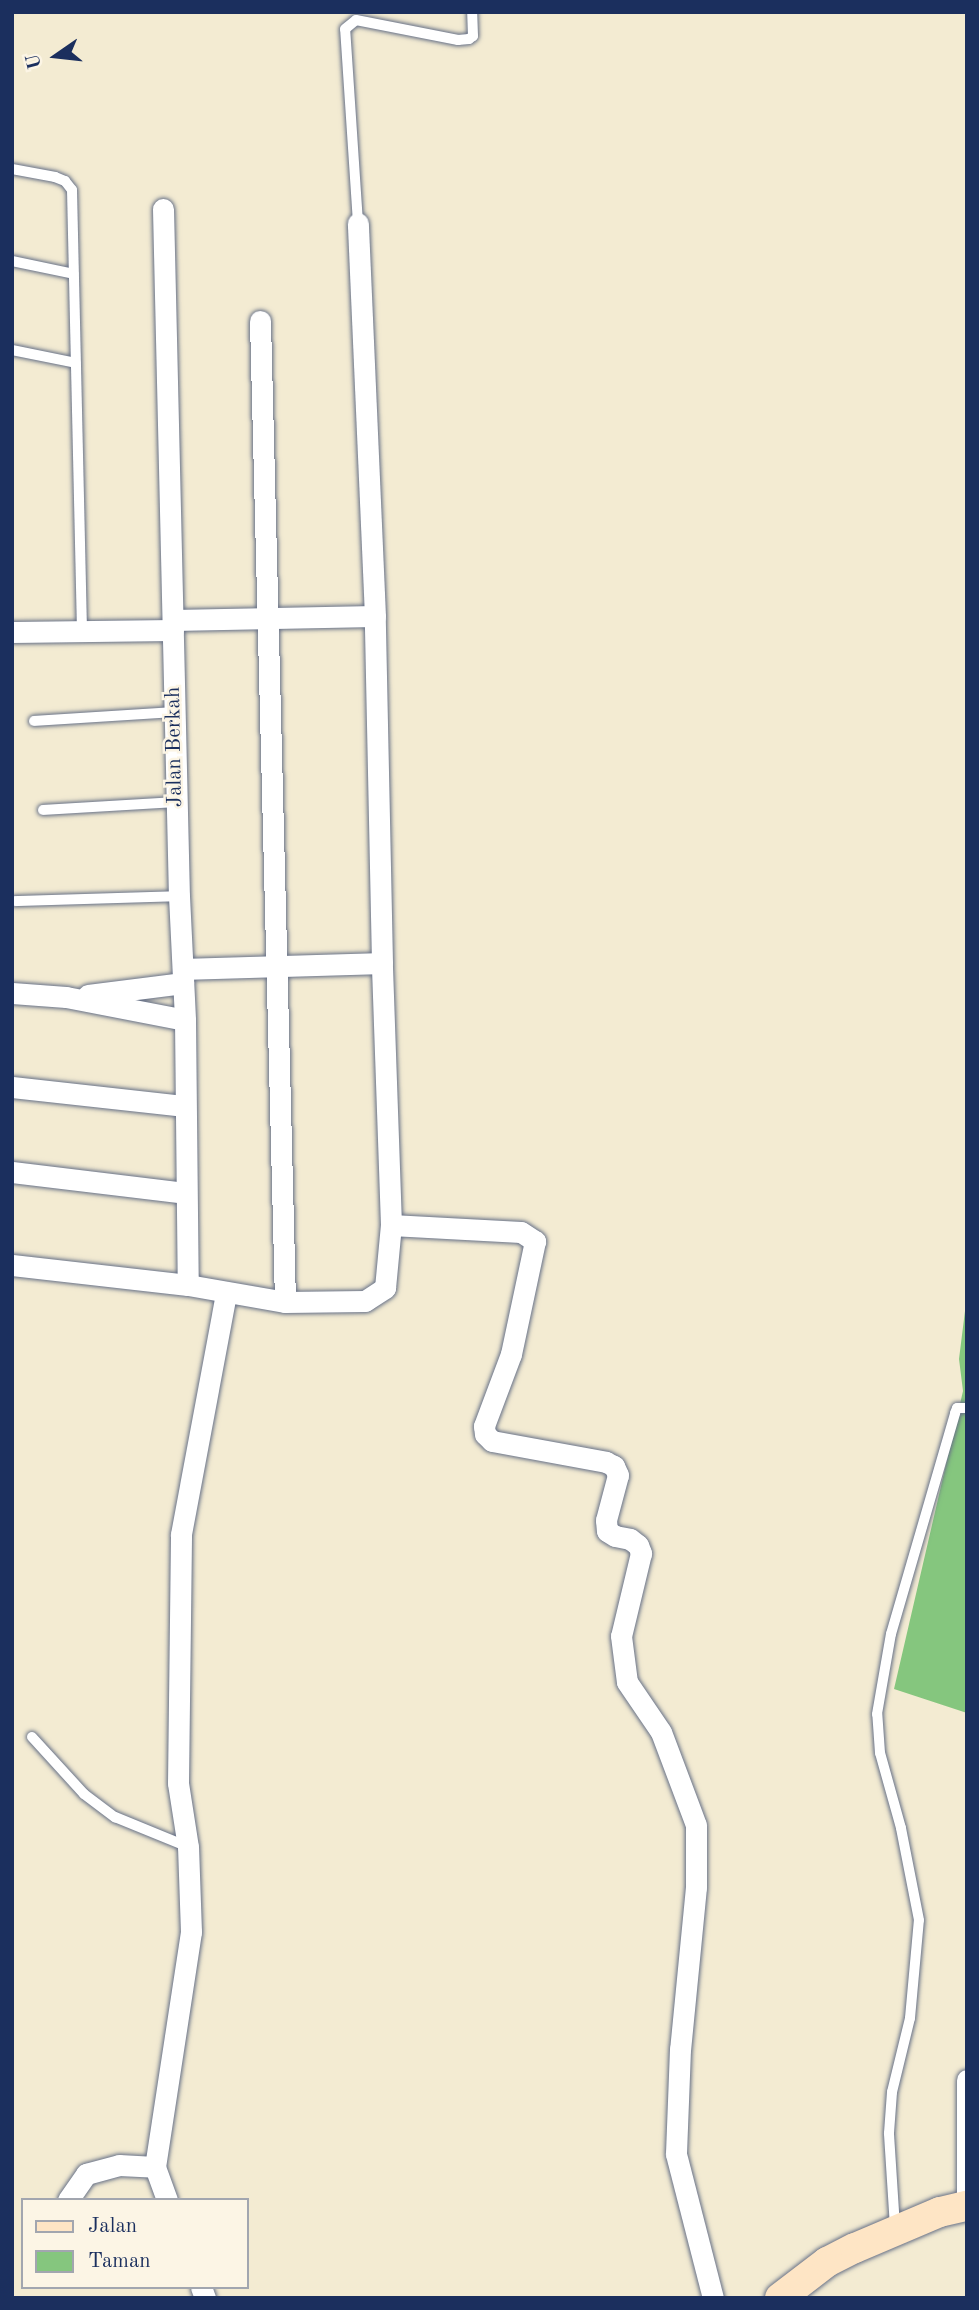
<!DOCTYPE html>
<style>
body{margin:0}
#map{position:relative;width:979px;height:2310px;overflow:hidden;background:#f3ebd2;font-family:"Old Standard TT",serif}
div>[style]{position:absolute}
.green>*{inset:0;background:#85c67e}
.roads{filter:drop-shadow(0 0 2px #677187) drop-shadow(0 0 2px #677187)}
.lane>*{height:10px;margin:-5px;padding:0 5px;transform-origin:5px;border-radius:5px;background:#fff}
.street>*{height:21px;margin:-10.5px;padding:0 10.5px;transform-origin:10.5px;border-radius:10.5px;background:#fff}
.secondary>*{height:30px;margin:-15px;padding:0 15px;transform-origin:15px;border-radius:15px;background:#fee5c5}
span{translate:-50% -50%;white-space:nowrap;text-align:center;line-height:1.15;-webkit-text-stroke:5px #fcf5e5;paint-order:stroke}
.street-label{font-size:21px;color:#1b2f5e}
.frame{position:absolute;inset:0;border:14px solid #1b2f5e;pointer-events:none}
.legend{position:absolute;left:21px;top:2198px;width:228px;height:91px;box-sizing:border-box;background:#fcf5e5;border:2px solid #a2a6af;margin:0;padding:9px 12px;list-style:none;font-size:21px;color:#1b2f5e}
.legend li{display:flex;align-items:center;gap:14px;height:35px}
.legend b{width:35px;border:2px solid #a2a6af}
.north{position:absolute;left:21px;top:21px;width:70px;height:70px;-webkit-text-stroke:5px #fcf5e5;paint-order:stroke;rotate:256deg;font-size:19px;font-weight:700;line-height:28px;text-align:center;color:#1b2f5e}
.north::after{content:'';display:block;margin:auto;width:24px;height:32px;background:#1b2f5e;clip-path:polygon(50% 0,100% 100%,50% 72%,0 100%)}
</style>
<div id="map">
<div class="green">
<div style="clip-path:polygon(967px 1295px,967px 1713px,894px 1689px,963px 1391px,959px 1359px)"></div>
</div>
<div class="roads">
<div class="lane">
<div style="left:12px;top:169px;width:44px;rotate:10.5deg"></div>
<div style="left:55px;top:177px;width:11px;rotate:22deg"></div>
<div style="left:65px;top:181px;width:11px;rotate:52deg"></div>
<div style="left:72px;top:190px;width:441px;rotate:88.7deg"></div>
<div style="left:358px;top:223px;width:194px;rotate:-93.8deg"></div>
<div style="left:345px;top:29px;width:14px;rotate:-39deg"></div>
<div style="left:356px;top:20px;width:104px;rotate:11.1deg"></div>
<div style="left:458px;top:40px;width:11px;rotate:-5deg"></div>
<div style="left:469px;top:39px;width:5px;rotate:-37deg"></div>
<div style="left:473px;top:36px;width:24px;rotate:-92deg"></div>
<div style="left:12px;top:261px;width:63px;rotate:11.8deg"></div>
<div style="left:12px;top:350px;width:65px;rotate:11.5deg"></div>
<div style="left:34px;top:721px;width:140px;rotate:-3.7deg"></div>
<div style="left:43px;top:810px;width:133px;rotate:-3.4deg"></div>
<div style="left:15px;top:901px;width:164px;rotate:-1.7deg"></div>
<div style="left:32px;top:1737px;width:77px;rotate:47.6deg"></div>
<div style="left:84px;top:1794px;width:39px;rotate:37deg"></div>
<div style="left:115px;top:1817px;width:79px;rotate:22.3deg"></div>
<div style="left:895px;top:2227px;width:94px;rotate:-93.7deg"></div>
<div style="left:889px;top:2133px;width:41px;rotate:-85.8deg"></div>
<div style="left:892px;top:2092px;width:76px;rotate:-76.3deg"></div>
<div style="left:910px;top:2018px;width:98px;rotate:-84.8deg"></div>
<div style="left:919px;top:1920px;width:94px;rotate:-101.1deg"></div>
<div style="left:901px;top:1828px;width:78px;rotate:-105.6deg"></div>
<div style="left:880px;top:1753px;width:39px;rotate:-94deg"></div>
<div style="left:877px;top:1714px;width:81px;rotate:-80.1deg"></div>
<div style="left:891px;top:1634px;width:230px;rotate:-73.8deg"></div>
<div style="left:955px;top:1413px;width:5px;rotate:-68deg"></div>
<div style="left:957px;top:1408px;width:10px"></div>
</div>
<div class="street">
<div style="left:163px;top:209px;width:687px;rotate:88.67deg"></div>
<div style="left:179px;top:896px;width:124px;rotate:87.2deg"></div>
<div style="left:185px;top:1020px;width:265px;rotate:89.4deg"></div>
<div style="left:260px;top:321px;width:981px;rotate:88.54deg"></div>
<div style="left:173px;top:620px;width:202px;rotate:-1.1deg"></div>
<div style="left:12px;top:632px;width:161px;rotate:-0.7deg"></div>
<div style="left:183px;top:969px;width:199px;rotate:-1.7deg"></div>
<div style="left:12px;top:993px;width:54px;rotate:4.2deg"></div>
<div style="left:66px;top:997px;width:121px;rotate:10.9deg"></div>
<div style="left:88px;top:995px;width:96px;rotate:-7.2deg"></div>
<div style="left:12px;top:1087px;width:172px;rotate:6.3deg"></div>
<div style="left:12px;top:1172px;width:174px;rotate:6.9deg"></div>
<div style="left:391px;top:1225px;width:130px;rotate:3.1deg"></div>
<div style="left:521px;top:1232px;width:17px;rotate:33deg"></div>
<div style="left:535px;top:1241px;width:116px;rotate:102deg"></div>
<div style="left:511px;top:1354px;width:77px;rotate:110.6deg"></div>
<div style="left:484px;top:1426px;width:8px;rotate:83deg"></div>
<div style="left:485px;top:1434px;width:10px;rotate:45deg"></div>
<div style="left:492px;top:1441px;width:116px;rotate:10.4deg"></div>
<div style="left:606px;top:1462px;width:9px;rotate:27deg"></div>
<div style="left:614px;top:1466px;width:10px;rotate:66deg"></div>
<div style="left:618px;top:1475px;width:47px;rotate:104.9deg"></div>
<div style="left:606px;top:1520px;width:11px;rotate:85deg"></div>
<div style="left:607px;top:1531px;width:9px;rotate:32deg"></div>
<div style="left:615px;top:1536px;width:15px;rotate:11deg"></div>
<div style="left:630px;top:1539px;width:10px;rotate:37deg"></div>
<div style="left:638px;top:1545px;width:9px;rotate:69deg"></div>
<div style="left:641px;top:1553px;width:85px;rotate:103.5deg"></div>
<div style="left:621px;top:1636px;width:46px;rotate:82.6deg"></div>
<div style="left:627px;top:1682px;width:60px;rotate:55.8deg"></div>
<div style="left:661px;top:1732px;width:99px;rotate:69.4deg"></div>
<div style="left:696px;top:1825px;width:62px;rotate:90deg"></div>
<div style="left:696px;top:1887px;width:163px;rotate:95.6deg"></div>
<div style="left:680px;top:2049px;width:105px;rotate:92.2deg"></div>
<div style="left:676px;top:2154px;width:149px;rotate:75.6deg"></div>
<div style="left:12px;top:1265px;width:177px;rotate:6.5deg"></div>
<div style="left:188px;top:1285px;width:98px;rotate:9.9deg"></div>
<div style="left:285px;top:1302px;width:80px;rotate:-0.7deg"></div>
<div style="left:365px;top:1301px;width:24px;rotate:-33deg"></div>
<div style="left:385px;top:1288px;width:63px;rotate:-84.6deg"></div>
<div style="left:391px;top:1225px;width:262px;rotate:-92deg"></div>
<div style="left:382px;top:963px;width:347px;rotate:-91.2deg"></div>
<div style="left:375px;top:616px;width:393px;rotate:-92.5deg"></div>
<div style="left:967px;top:2080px;width:129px;rotate:90deg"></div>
<div style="left:68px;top:2200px;width:32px;rotate:-55deg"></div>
<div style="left:86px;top:2174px;width:34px;rotate:-15deg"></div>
<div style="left:119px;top:2165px;width:36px;rotate:3deg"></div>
<div style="left:167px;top:2200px;width:35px;rotate:-110deg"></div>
<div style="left:155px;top:2167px;width:238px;rotate:-81.3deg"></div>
<div style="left:191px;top:1932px;width:85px;rotate:-92deg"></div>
<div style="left:188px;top:1847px;width:65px;rotate:-98.9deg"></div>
<div style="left:178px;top:1783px;width:249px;rotate:-89.3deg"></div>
<div style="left:181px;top:1534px;width:245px;rotate:-79.4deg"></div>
<div style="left:201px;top:2287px;width:12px;rotate:70deg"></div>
</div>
<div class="secondary">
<div style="left:780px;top:2298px;width:59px;rotate:-37.5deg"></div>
<div style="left:827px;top:2262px;width:31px;rotate:-27deg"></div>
<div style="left:855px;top:2248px;width:92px;rotate:-23deg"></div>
<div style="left:940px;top:2212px;width:28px;rotate:-13deg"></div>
</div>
</div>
<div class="street-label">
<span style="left:175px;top:747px;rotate:-91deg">Jalan Berkah</span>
</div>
<div class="frame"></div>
<ul class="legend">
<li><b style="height:9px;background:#fee5c5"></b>Jalan</li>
<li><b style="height:19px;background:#85c67e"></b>Taman</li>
</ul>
<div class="north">U</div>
</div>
